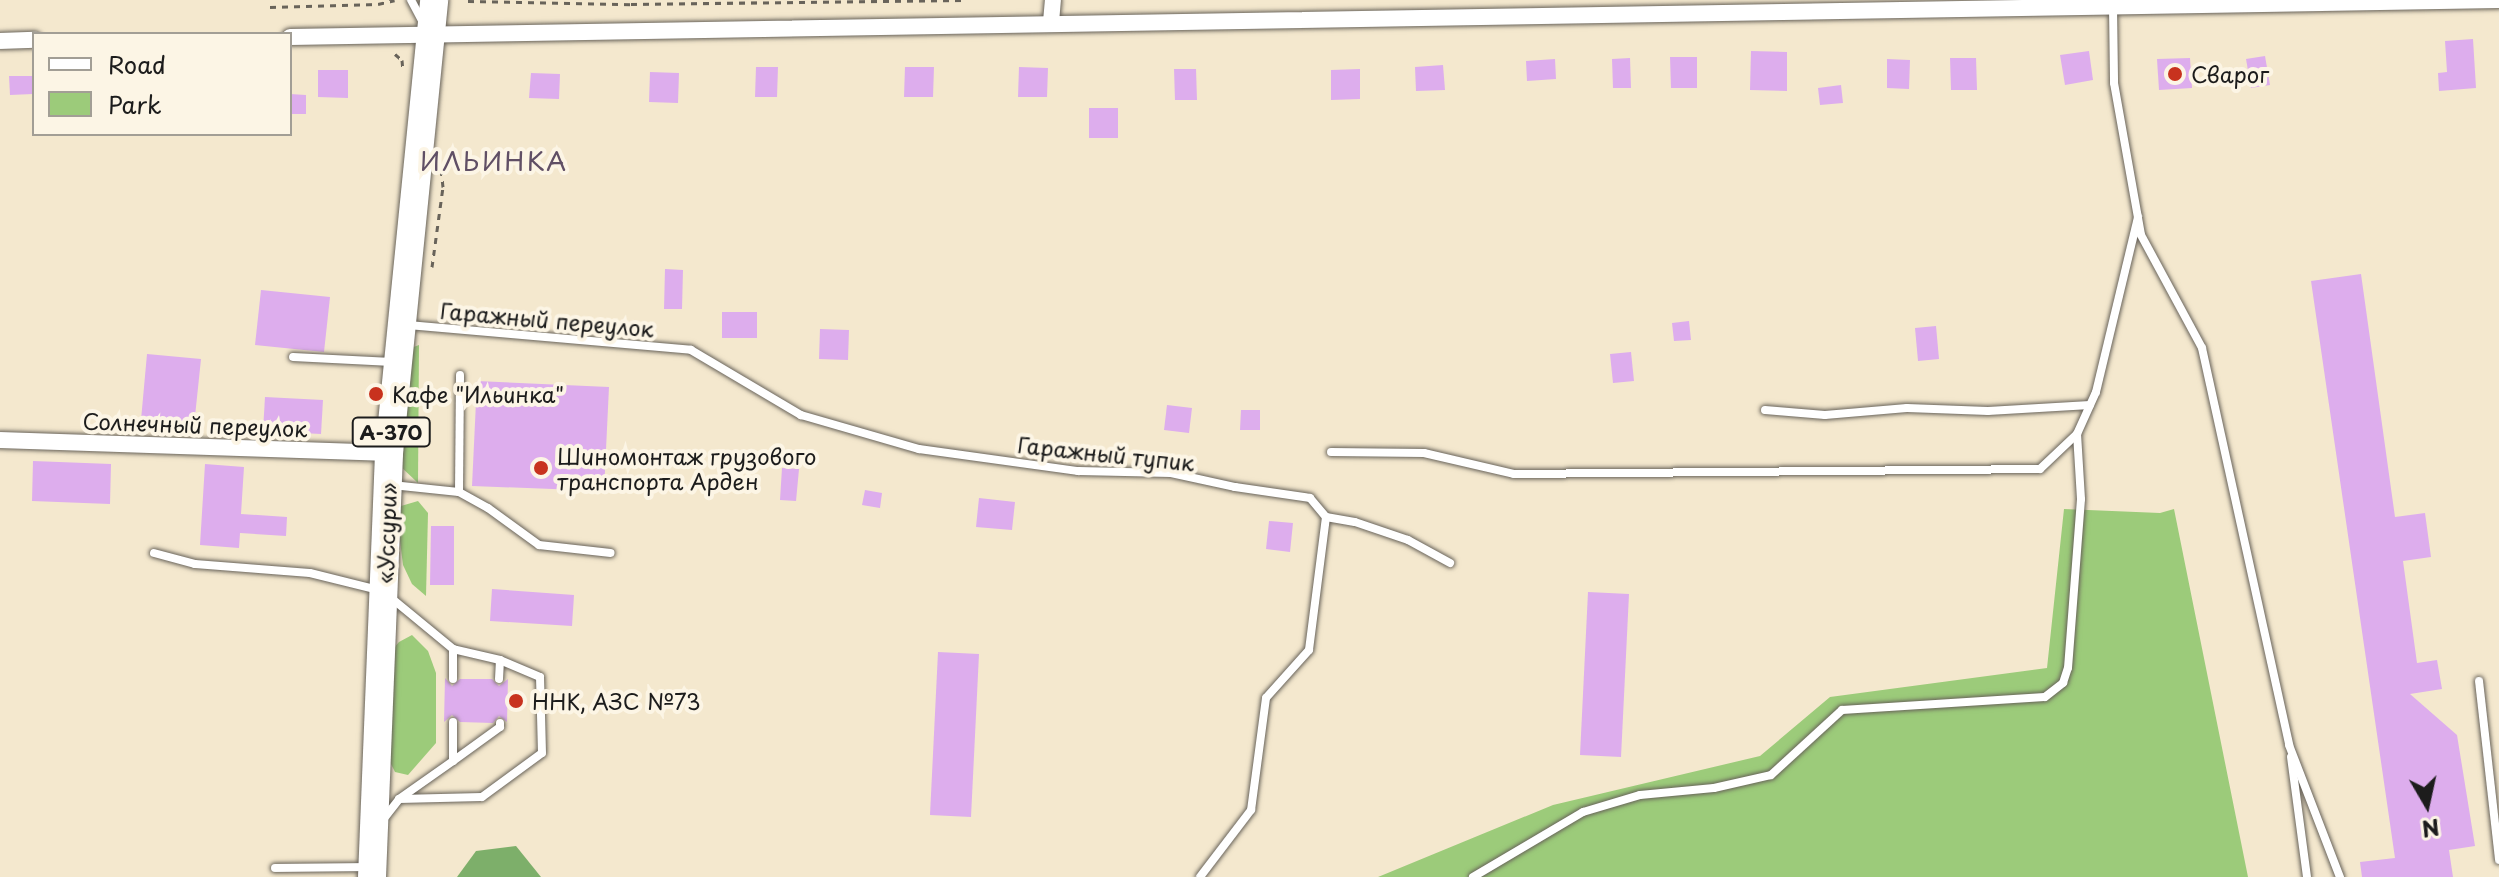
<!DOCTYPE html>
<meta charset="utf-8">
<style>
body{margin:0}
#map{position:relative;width:2499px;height:877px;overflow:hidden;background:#f4e8ce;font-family:"Playpen Sans",sans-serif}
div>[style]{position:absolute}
.green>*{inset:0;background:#9ccb7a}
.forest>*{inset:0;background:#7daf6a}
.building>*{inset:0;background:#ddaded}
.path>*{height:3px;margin-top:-1.5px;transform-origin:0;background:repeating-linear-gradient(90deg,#68635a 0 6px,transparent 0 12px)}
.roads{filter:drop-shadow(0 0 2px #68635a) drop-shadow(0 0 2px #68635a)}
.lane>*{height:8px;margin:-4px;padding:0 4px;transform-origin:4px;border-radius:4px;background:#fff}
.street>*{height:16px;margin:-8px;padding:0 8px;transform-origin:8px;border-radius:8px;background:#fff}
.highway>*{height:28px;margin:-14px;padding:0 14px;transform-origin:14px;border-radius:14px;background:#fff}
.dots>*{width:22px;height:22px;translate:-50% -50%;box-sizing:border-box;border:4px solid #fcf5e5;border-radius:50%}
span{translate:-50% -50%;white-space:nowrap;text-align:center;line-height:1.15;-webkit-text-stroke:8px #fcf5e5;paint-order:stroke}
.shield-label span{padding:2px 6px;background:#fcf5e5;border:2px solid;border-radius:6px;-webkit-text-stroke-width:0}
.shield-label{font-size:20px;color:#1c1c1c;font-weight:700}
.poi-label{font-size:22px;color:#1c1c1c}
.left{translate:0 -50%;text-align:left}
.street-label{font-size:22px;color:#1c1c1c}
.quarter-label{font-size:26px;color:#604f65;letter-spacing:2px}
.legend{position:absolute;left:32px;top:32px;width:260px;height:104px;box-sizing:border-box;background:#fcf5e5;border:2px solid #a29e95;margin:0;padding:10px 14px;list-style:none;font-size:24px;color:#1c1c1c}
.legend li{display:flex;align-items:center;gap:16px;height:40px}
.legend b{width:40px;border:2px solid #a29e95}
.north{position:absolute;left:2387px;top:765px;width:80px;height:80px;-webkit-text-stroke:6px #fcf5e5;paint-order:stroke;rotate:171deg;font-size:22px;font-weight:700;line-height:32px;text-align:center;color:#1c1c1c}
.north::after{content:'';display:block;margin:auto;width:28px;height:36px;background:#1c1c1c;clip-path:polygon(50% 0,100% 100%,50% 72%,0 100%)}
</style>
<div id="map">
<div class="green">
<div style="clip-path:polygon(419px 345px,418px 483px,399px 465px,411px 348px)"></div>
<div style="clip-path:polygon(418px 501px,428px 513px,426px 596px,412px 584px,403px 565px,400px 541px,401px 506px)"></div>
<div style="clip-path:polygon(2064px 509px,2160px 513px,2174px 509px,2248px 877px,1378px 877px,1553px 805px,1760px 756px,1830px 697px,2047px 668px)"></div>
<div style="clip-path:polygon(412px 635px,428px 651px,436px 673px,436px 743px,408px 775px,395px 772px,382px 746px,387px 656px,399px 642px)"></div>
</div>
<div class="forest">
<div style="clip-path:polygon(516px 846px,541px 877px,457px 877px,476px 851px)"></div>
</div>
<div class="building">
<div style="clip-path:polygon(2473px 39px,2476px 88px,2439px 91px,2438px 73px,2447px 72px,2445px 41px)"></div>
<div style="clip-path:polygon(1751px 51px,1787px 52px,1787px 91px,1750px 90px)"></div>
<div style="clip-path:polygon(2089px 51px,2093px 80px,2065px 85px,2060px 55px)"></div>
<div style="clip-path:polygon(2265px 56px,2270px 85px,2251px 88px,2246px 59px)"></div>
<div style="clip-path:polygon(1670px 57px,1697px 57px,1697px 88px,1671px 88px)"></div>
<div style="clip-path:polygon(1630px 58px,1631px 88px,1613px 88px,1612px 59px)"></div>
<div style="clip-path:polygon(1950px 58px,1976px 58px,1977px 90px,1951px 90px)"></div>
<div style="clip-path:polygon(2190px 58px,2192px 88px,2159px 90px,2157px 59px)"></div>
<div style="clip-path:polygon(1555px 59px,1556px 79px,1527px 81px,1526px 61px)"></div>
<div style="clip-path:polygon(1887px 59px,1910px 60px,1909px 89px,1887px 88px)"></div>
<div style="clip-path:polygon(1443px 65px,1445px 90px,1416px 91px,1415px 67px)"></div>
<div style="clip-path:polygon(756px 67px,778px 67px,777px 97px,755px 97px)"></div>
<div style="clip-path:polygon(905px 67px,934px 67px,933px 97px,904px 97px)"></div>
<div style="clip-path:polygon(1019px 67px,1048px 68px,1047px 97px,1018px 97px)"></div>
<div style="clip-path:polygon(1174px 69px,1196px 69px,1197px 100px,1175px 100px)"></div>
<div style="clip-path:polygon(1360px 69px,1360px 99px,1331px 100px,1331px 70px)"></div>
<div style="clip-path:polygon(318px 70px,348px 70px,348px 98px,318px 97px)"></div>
<div style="clip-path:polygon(650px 72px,679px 73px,678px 103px,649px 102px)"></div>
<div style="clip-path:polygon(531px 73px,560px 74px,559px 99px,529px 98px)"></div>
<div style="clip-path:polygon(9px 76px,33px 76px,33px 94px,10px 95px)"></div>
<div style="clip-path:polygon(1841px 85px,1843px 103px,1820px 105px,1818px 88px)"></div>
<div style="clip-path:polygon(290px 94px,306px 95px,306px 114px,290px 114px)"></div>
<div style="clip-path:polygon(1089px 108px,1118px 108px,1118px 138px,1089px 138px)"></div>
<div style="clip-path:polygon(665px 269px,683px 270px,682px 309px,664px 309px)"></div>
<div style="clip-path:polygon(2361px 274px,2395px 517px,2425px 513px,2431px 557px,2403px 561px,2417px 663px,2437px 660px,2442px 689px,2410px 694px,2457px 735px,2475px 846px,2449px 850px,2453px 877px,2362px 877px,2360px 862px,2395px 858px,2311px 281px)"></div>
<div style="clip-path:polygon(261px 290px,330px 297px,324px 352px,255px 345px)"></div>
<div style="clip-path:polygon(722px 312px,757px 312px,757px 338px,722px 338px)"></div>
<div style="clip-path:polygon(1689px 321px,1691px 340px,1674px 341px,1672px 323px)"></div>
<div style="clip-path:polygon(1936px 326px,1939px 359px,1918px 361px,1915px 328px)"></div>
<div style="clip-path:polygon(820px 329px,849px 330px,848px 360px,819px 359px)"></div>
<div style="clip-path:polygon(1631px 352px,1634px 381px,1613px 383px,1610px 354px)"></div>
<div style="clip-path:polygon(147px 354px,201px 359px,194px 426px,141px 420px)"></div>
<div style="clip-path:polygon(477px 381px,609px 387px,604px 491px,472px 486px)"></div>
<div style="clip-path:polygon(265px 397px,323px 400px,321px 434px,263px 431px)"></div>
<div style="clip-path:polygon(1167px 405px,1192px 408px,1189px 433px,1164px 430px)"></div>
<div style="clip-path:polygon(1241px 410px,1260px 410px,1260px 430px,1240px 430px)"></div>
<div style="clip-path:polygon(33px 461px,111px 464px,110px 504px,32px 501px)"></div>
<div style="clip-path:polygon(205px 464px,244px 467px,241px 514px,287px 517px,286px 536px,240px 533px,239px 548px,200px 545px)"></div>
<div style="clip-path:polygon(782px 468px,799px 469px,796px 501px,780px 500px)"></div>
<div style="clip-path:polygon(865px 490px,882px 493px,880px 508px,862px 505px)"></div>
<div style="clip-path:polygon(979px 498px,1015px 502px,1012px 530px,976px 527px)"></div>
<div style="clip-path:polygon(1269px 521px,1293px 523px,1290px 552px,1266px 549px)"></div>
<div style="clip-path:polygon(431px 526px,454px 526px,454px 585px,430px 585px)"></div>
<div style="clip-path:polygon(492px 589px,574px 595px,572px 626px,490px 621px)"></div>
<div style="clip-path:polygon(1588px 592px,1629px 594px,1621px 757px,1580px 755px)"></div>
<div style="clip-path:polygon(938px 652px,979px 654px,971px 817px,930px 815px)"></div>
<div style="clip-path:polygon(445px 678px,452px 686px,460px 679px,492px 679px,499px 686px,508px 679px,507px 722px,499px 716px,493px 723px,460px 722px,452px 715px,444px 722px)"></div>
</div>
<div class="path">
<div style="left:468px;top:1px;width:163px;rotate:1.1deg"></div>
<div style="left:631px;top:4px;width:334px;rotate:-0.7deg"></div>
<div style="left:270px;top:7px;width:108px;rotate:-1.6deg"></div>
<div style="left:378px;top:4px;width:17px;rotate:-13deg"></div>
<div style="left:395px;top:54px;width:9px;rotate:41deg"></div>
<div style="left:402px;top:60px;width:11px;rotate:85deg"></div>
<div style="left:432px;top:267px;width:81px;rotate:-82.2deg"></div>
<div style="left:443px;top:187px;width:19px;rotate:-96deg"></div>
</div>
<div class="roads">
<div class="lane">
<div style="left:411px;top:0;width:24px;rotate:62deg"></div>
<div style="left:2113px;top:7px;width:76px;rotate:89.2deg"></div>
<div style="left:2114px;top:83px;width:154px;rotate:79.9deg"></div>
<div style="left:2141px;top:235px;width:128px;rotate:61.6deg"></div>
<div style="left:2202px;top:348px;width:406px;rotate:77.6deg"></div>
<div style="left:2289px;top:745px;width:142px;rotate:68.9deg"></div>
<div style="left:408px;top:325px;width:284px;rotate:5deg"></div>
<div style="left:691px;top:350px;width:128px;rotate:30.6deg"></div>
<div style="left:801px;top:415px;width:123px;rotate:16.1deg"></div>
<div style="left:919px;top:449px;width:161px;rotate:7.9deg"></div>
<div style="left:1078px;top:471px;width:93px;rotate:1.2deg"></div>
<div style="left:1171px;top:473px;width:66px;rotate:12.3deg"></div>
<div style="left:1235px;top:487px;width:76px;rotate:8.3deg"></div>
<div style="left:1310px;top:498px;width:25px;rotate:50deg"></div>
<div style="left:1326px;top:517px;width:134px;rotate:97.3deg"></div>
<div style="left:1309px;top:650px;width:64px;rotate:131.9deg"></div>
<div style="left:1266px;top:698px;width:113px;rotate:97.6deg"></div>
<div style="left:1251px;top:810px;width:84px;rotate:127.3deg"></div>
<div style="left:293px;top:357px;width:99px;rotate:2.9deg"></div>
<div style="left:1765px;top:410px;width:60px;rotate:4.8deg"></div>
<div style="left:1825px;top:415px;width:82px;rotate:-4.9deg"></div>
<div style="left:1907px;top:408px;width:81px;rotate:2.1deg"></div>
<div style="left:1988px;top:411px;width:102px;rotate:-3.4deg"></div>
<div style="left:1331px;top:452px;width:93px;rotate:0.6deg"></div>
<div style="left:1424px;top:453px;width:92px;rotate:13.1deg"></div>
<div style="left:1514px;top:474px;width:526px;rotate:-0.54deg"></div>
<div style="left:2040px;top:469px;width:51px;rotate:-43.4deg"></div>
<div style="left:2077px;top:434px;width:46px;rotate:-65.7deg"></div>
<div style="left:2096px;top:392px;width:180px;rotate:-76.5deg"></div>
<div style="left:392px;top:485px;width:67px;rotate:6deg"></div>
<div style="left:459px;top:492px;width:33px;rotate:29deg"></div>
<div style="left:488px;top:508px;width:63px;rotate:36deg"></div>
<div style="left:539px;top:545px;width:72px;rotate:6.3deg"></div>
<div style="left:459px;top:492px;width:117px;rotate:-89.5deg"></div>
<div style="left:1326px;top:517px;width:29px;rotate:10deg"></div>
<div style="left:1355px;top:522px;width:56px;rotate:18.8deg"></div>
<div style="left:1408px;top:540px;width:48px;rotate:28.7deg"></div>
<div style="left:154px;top:553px;width:42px;rotate:15deg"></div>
<div style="left:195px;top:564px;width:115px;rotate:4.5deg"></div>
<div style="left:310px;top:573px;width:70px;rotate:14deg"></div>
<div style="left:390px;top:597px;width:82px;rotate:39.5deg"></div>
<div style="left:453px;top:649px;width:30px;rotate:90deg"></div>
<div style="left:499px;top:679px;width:19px;rotate:-87deg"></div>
<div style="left:2479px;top:681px;width:180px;rotate:83.6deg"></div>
<div style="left:2291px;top:757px;width:121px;rotate:82.4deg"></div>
<div style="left:453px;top:761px;width:58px;rotate:-35.9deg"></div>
<div style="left:500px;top:727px;width:4px;rotate:-90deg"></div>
<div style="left:399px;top:799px;width:83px;rotate:-1.4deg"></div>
<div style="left:482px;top:797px;width:74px;rotate:-36.3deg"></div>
<div style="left:542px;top:753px;width:76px;rotate:-91.5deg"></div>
<div style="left:540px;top:677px;width:43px;rotate:-157deg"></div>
<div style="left:500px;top:660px;width:48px;rotate:-166.8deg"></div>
<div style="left:382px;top:821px;width:28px;rotate:-52deg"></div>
<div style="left:399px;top:799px;width:66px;rotate:-35.1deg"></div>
<div style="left:453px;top:761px;width:39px;rotate:-90deg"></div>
<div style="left:275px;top:868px;width:93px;rotate:-0.6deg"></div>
<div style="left:1473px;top:877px;width:128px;rotate:-30.6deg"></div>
<div style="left:1583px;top:812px;width:59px;rotate:-16.6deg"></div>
<div style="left:1640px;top:795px;width:74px;rotate:-5.4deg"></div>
<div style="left:1714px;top:788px;width:58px;rotate:-12.8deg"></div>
<div style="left:1771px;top:775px;width:96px;rotate:-42.5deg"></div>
<div style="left:1842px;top:710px;width:203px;rotate:-3.7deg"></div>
<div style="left:2045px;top:697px;width:23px;rotate:-38deg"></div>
<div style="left:2063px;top:683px;width:16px;rotate:-72deg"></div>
<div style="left:2068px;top:668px;width:169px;rotate:-85.6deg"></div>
<div style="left:2081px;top:499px;width:65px;rotate:-93.5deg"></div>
</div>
<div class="street">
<div style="left:1051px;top:22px;width:22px;rotate:-85deg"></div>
<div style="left:290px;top:37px;width:2209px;rotate:-0.96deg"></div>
<div style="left:0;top:41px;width:34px;rotate:-2deg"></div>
<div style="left:0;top:440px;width:389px;rotate:1.9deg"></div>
</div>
<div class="highway">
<div style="left:372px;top:877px;width:424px;rotate:-87.7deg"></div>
<div style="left:389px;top:453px;width:455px;rotate:-84.3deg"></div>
</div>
</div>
<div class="dots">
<div style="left:2175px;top:74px;background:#c8321e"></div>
<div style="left:376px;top:394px;background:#c8321e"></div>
<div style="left:541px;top:468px;background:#c8321e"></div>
<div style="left:516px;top:701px;background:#c8321e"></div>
</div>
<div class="shield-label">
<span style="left:391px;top:432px">А-370</span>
</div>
<div class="poi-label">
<span class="left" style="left:2191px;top:74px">Сварог</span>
<span class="left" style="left:392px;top:394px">Кафе "Ильинка"</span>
<span class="left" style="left:557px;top:468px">Шиномонтаж грузового<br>транспорта Арден</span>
<span class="left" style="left:532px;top:701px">ННК, АЗС №73</span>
</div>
<div class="street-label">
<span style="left:547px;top:319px;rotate:5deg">Гаражный переулок</span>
<span style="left:195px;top:424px;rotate:2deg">Солнечный переулок</span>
<span style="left:1106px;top:453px;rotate:6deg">Гаражный тупик</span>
<span style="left:386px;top:533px;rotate:-88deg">«Уссури»</span>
</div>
<div class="quarter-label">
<span style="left:494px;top:161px">ИЛЬИНКА</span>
</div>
<ul class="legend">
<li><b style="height:10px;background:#fff"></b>Road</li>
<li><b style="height:22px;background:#9ccb7a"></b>Park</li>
</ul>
<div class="north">N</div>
</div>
